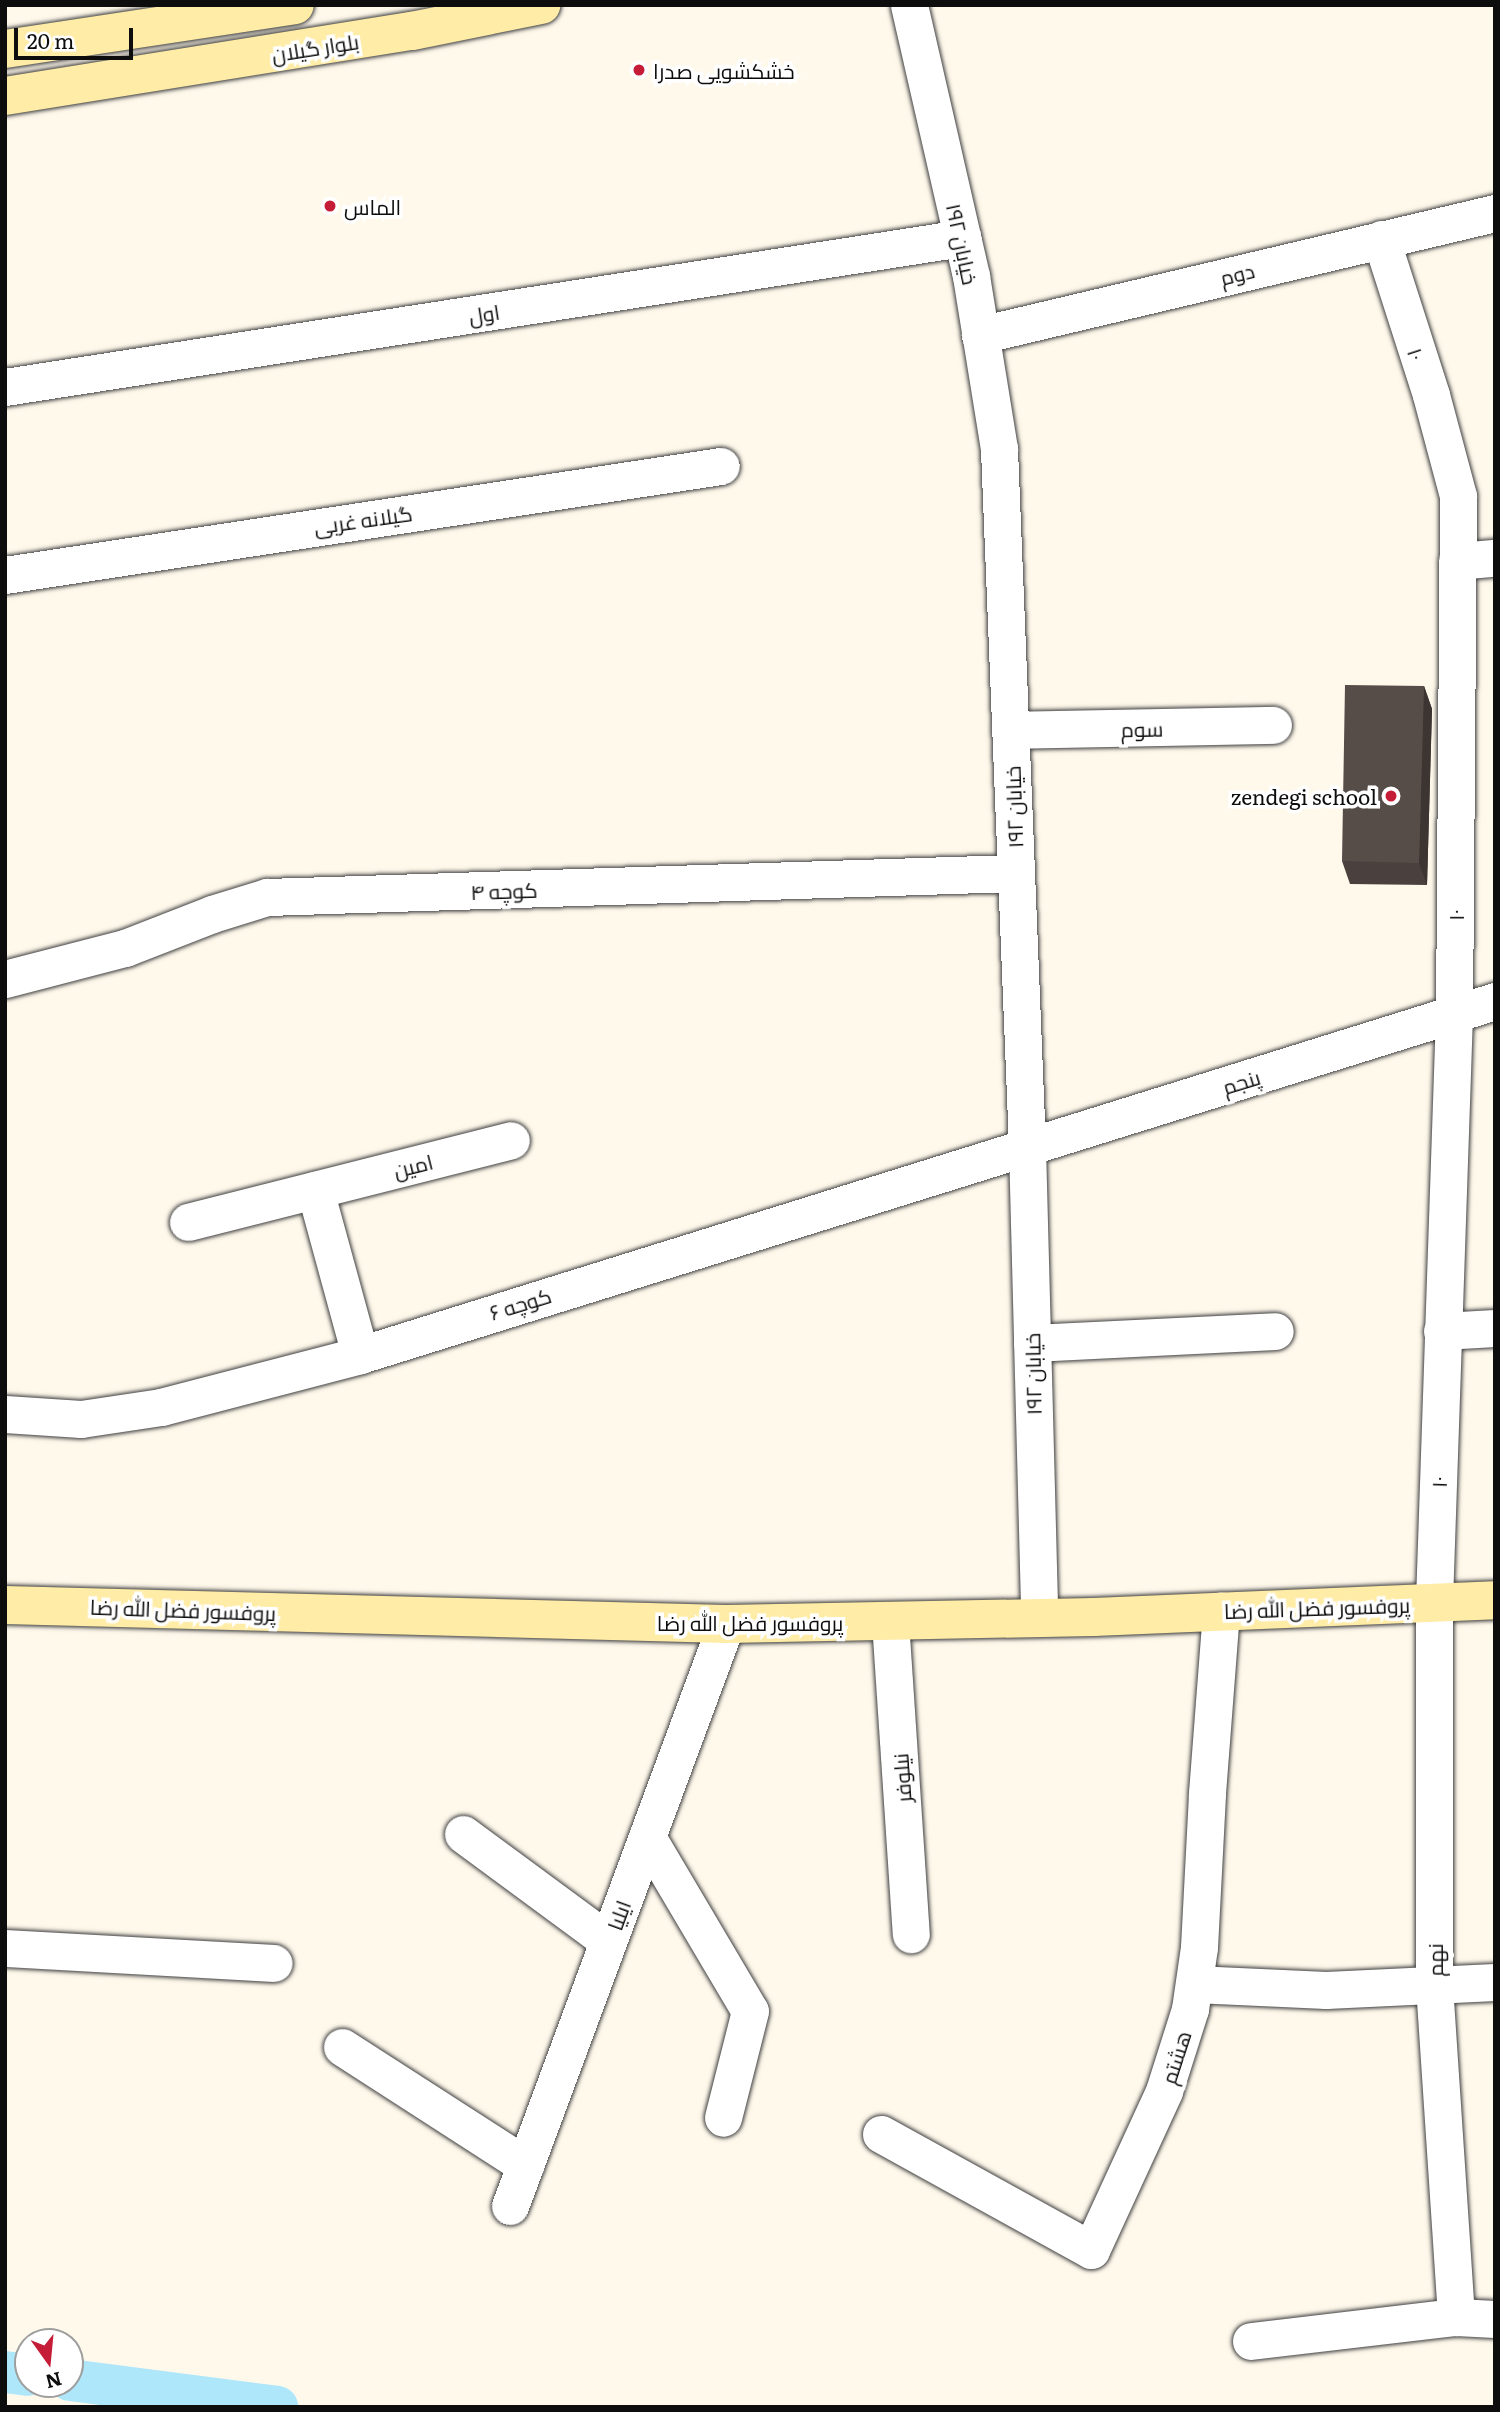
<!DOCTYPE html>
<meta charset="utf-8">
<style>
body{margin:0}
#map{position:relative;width:1500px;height:2412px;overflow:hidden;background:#fff9ec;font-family:Literata,Cairo,serif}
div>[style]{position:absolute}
.canal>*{height:42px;margin:-21px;padding:0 21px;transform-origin:21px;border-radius:21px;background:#aee6fa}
.roads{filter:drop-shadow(0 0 2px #404040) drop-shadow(0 0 2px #404040)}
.minor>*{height:37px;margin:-18.5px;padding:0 18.5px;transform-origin:18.5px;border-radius:18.5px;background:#fff}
.secondary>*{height:38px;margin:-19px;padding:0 19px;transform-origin:19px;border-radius:19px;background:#ffeca7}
.wall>*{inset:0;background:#4a413e}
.shaded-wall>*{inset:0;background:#3c3532}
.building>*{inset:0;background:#564c48}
.dots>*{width:19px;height:19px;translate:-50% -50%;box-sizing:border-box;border:4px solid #fff;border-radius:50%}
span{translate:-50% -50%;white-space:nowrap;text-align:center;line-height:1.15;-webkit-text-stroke:7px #fff;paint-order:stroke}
.street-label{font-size:21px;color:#0d0d0d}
.poi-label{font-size:21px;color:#0d0d0d}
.left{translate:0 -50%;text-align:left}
.right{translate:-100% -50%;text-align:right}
.frame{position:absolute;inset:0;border:7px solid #0d0d0d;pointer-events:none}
.north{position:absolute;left:14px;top:2328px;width:70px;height:70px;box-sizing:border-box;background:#fff;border:2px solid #9e9e9e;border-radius:50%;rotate:165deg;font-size:19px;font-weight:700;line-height:28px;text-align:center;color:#0d0d0d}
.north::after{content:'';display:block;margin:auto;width:24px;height:32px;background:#c51c37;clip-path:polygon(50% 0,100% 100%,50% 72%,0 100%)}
.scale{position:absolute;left:14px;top:28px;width:119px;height:32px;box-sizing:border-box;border:4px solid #0d0d0d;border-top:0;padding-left:9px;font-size:21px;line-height:24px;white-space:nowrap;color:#0d0d0d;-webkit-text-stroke:5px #fff;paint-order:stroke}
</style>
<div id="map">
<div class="canal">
<div style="left:5px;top:2372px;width:23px;rotate:7deg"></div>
<div style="left:70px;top:2380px;width:209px;rotate:7.4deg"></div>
</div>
<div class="roads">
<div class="minor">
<div style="left:909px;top:5px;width:278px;rotate:77.1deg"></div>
<div style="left:971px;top:276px;width:175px;rotate:80.8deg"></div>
<div style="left:999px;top:449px;width:699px;rotate:87.7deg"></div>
<div style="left:1027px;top:1147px;width:471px;rotate:88.5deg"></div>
<div style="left:1381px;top:239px;width:164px;rotate:72.2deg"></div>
<div style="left:1431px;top:395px;width:105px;rotate:75deg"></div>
<div style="left:1458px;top:496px;width:518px;rotate:90.44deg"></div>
<div style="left:1454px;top:1014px;width:588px;rotate:91.95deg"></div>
<div style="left:1434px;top:1602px;width:383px;rotate:90deg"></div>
<div style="left:1434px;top:1985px;width:333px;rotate:86.2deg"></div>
<div style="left:980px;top:335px;width:529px;rotate:-13.33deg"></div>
<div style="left:5px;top:387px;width:969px;rotate:-8.85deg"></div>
<div style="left:1457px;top:561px;width:38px;rotate:-5deg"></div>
<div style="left:5px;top:575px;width:724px;rotate:-8.66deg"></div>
<div style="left:1010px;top:730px;width:263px;rotate:-1.1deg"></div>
<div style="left:5px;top:979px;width:124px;rotate:-14.5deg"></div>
<div style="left:125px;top:948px;width:93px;rotate:-21.3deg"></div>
<div style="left:212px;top:914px;width:58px;rotate:-17.2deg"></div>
<div style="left:267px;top:897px;width:749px;rotate:-1.84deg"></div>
<div style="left:315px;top:1190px;width:171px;rotate:74.7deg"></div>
<div style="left:188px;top:1222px;width:333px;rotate:-14.2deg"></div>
<div style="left:1442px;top:1331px;width:53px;rotate:-3.2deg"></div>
<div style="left:1032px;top:1343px;width:243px;rotate:-2.8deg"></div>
<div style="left:5px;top:1414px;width:76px;rotate:3.8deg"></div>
<div style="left:81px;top:1419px;width:81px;rotate:-8.5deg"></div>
<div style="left:161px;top:1407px;width:206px;rotate:-14.6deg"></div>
<div style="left:360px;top:1355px;width:1189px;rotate:-17.32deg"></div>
<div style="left:890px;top:1621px;width:314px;rotate:86.2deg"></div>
<div style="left:463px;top:1834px;width:180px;rotate:36.4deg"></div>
<div style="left:647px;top:1837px;width:202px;rotate:59.4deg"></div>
<div style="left:750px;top:2011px;width:110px;rotate:104.2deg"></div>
<div style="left:5px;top:1948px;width:269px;rotate:3.2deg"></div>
<div style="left:1194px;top:1984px;width:132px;rotate:2.6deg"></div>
<div style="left:1326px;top:1990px;width:169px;rotate:-2.7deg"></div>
<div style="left:342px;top:2047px;width:218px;rotate:32.8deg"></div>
<div style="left:881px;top:2134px;width:240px;rotate:28.9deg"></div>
<div style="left:1091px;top:2250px;width:175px;rotate:-65.3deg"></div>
<div style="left:1164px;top:2091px;width:86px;rotate:-72.4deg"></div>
<div style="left:1190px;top:2009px;width:63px;rotate:-81.7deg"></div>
<div style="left:1199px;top:1947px;width:154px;rotate:-87deg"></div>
<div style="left:1207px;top:1793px;width:183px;rotate:-85.6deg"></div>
<div style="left:510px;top:2206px;width:621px;rotate:-69.64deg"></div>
<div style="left:1251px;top:2341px;width:206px;rotate:-6.7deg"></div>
<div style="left:1456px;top:2317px;width:39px;rotate:3deg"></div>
</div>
<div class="secondary">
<div style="left:5px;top:49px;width:293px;rotate:-8.6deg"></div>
<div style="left:5px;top:96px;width:412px;rotate:-9.1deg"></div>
<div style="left:412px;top:31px;width:132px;rotate:-11.4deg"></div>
<div style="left:5px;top:1605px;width:721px;rotate:1.51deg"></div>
<div style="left:726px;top:1624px;width:368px;rotate:-1.1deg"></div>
<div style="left:1094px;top:1617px;width:401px;rotate:-2.4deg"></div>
</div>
</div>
<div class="wall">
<div style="clip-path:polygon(1424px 686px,1432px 709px,1427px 885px,1350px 884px,1342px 861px)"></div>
</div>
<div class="shaded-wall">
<div style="clip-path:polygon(1424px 686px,1432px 709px,1427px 885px,1419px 863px)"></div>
</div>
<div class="building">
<div style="clip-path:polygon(1345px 685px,1424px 686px,1419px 863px,1342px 861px)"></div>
</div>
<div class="dots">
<div style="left:639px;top:70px;background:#c51c37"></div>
<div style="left:330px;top:206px;background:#c51c37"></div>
<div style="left:1391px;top:796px;background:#c51c37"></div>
</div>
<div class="street-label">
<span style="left:315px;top:47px;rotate:-9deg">بلوار گیلان</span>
<span style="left:963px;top:244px;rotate:78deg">خیابان ۱۹۲</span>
<span style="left:1237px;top:273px;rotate:-14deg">دوم</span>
<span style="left:484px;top:313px;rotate:-9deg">اول</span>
<span style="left:1417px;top:354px;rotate:72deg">۱۰</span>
<span style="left:363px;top:519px;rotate:-8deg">گیلانه غربی</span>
<span style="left:1142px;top:728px;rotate:-1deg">سوم</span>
<span style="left:1013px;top:807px;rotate:-92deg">خیابان ۱۹۲</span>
<span style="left:504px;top:890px;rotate:-2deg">کوچه ۴</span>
<span style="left:1455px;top:915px;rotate:-90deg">۱۰</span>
<span style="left:1241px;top:1081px;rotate:-17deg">پنجم</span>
<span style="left:413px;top:1165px;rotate:-14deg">امین</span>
<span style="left:520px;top:1303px;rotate:-17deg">کوچه ۶</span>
<span style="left:1032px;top:1374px;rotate:-91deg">خیابان ۱۹۲</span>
<span style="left:1438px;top:1482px;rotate:-88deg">۱۰</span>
<span style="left:1317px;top:1607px;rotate:-2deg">پروفسور فضل الله رضا</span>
<span style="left:183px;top:1609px;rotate:2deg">پروفسور فضل الله رضا</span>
<span style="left:750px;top:1622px">پروفسور فضل الله رضا</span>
<span style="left:901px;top:1778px;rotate:-94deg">نیلوفر</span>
<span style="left:618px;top:1915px;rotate:-70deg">ایلیا</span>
<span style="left:1434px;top:1960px;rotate:-90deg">نهم</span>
<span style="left:1175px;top:2057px;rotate:-72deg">هشتم</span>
</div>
<div class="poi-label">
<span class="left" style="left:653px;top:70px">خشکشویی صدرا</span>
<span class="left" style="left:344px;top:206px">الماس</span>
<span class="right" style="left:1377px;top:796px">zendegi school</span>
</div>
<div class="frame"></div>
<div class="north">N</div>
<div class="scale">20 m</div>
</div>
